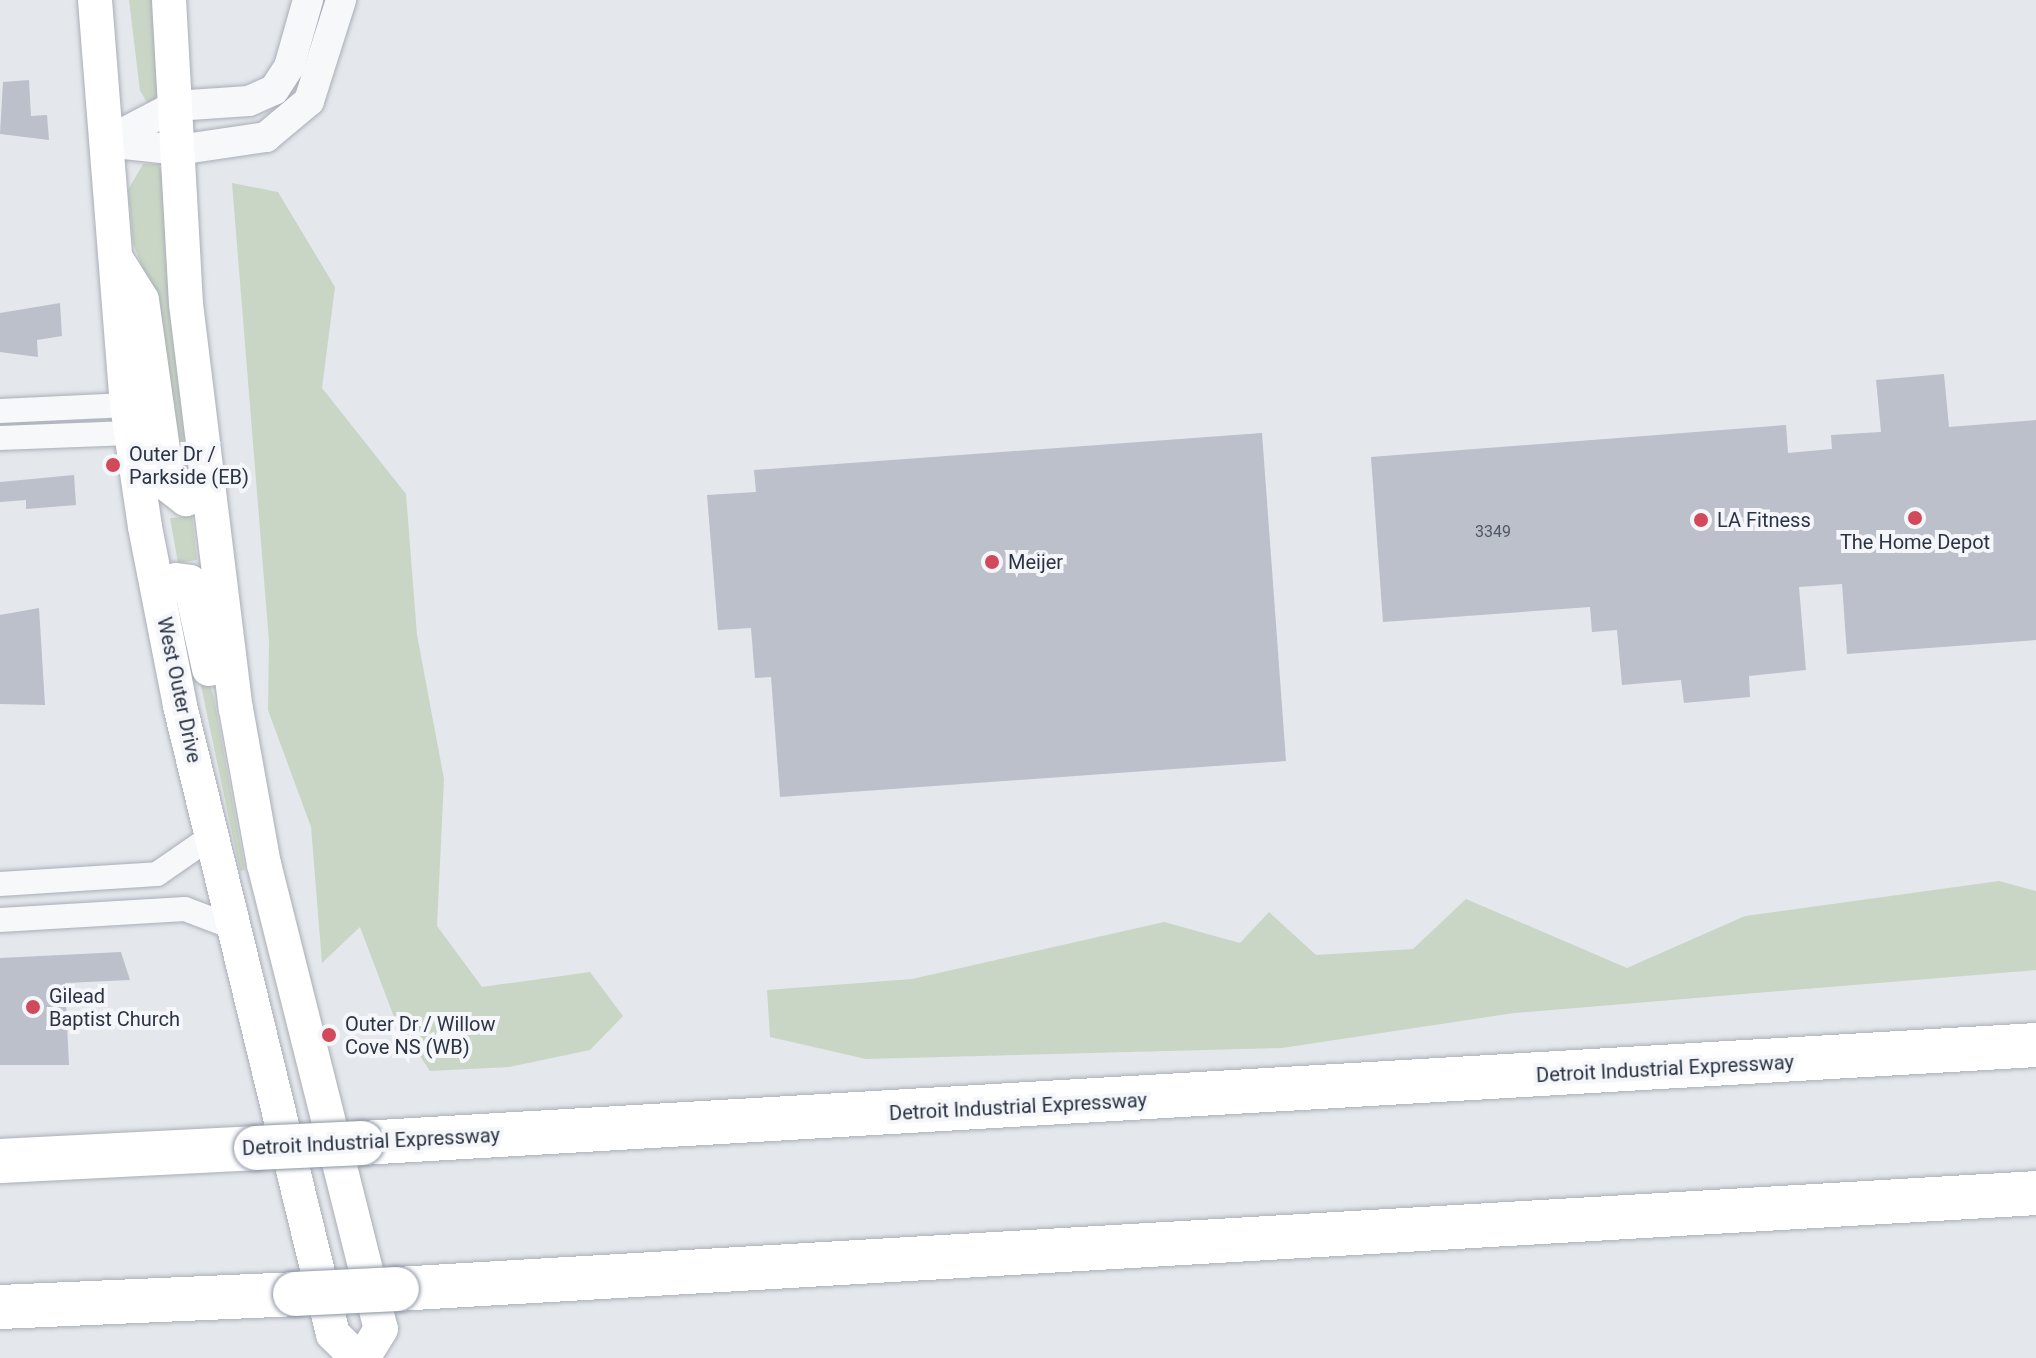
<!DOCTYPE html>
<style>
body{margin:0}
#map{position:relative;width:2036px;height:1358px;overflow:hidden;background:#e4e7ec;font-family:Roboto,sans-serif}
div>[style]{position:absolute}
.green>*{inset:0;background:#c9d6c5}
.building>*{inset:0;background:#bbc0ca}
.roads{filter:drop-shadow(0 0 2px #a9aeb7) drop-shadow(0 0 2px #a9aeb7)}
.minor>*{height:24px;margin:-12px;padding:0 12px;transform-origin:12px;border-radius:12px;background:#f7f8fa}
.tertiary>*{height:30px;margin:-15px;padding:0 15px;transform-origin:15px;border-radius:15px;background:#f7f8fa}
.secondary>*{height:34px;margin:-17px;padding:0 17px;transform-origin:17px;border-radius:17px;background:#fff}
.motorway>*{height:44px;margin:-22px;padding:0 22px;transform-origin:22px;border-radius:22px;background:#fff}
.bridges{filter:drop-shadow(0 0 2px #8b94a3) drop-shadow(0 0 2px #8b94a3)}
.motorway-bridge>*{height:44px;margin:-22px;padding:0 22px;transform-origin:22px;border-radius:22px;background:#fff}
.dots>*{width:22px;height:22px;translate:-50% -50%;box-sizing:border-box;border:4px solid #f4f6f9;border-radius:50%}
span{translate:-50% -50%;white-space:nowrap;text-align:center;line-height:1.15;-webkit-text-stroke:8px #f4f6f9;paint-order:stroke}
.number-label{font-size:16px;color:#4f5766}
.number-label span{-webkit-text-stroke-width:0}
.poi-label{font-size:20px;color:#2b3445}
.left{translate:0 -50%;text-align:left}
.street-label{font-size:20px;color:#2b3445}
</style>
<div id="map">
<div class="green">
<div style="clip-path:polygon(129px 0,152px 0,158px 96px,149px 105px,140px 91px)"></div>
<div style="clip-path:polygon(143px 164px,158px 164px,162px 173px,189px 479px,180px 485px,149px 285px,133px 243px,128px 190px)"></div>
<div style="clip-path:polygon(232px 183px,278px 192px,335px 287px,322px 388px,406px 494px,417px 635px,444px 779px,437px 926px,482px 987px,590px 972px,623px 1016px,590px 1050px,509px 1067px,430px 1071px,394px 1017px,360px 927px,322px 963px,311px 827px,268px 710px,269px 641px)"></div>
<div style="clip-path:polygon(192px 516px,197px 560px,178px 563px,170px 518px)"></div>
<div style="clip-path:polygon(183px 600px,214px 698px,245px 870px,240px 871px)"></div>
<div style="clip-path:polygon(1999px 881px,2036px 891px,2036px 970px,1514px 1013px,1282px 1048px,866px 1059px,770px 1037px,767px 990px,912px 979px,1164px 922px,1240px 943px,1269px 912px,1316px 955px,1413px 949px,1466px 899px,1627px 968px,1745px 916px)"></div>
</div>
<div class="building">
<div style="clip-path:polygon(29px 80px,31px 116px,47px 115px,49px 140px,0 134px,3px 82px)"></div>
<div style="clip-path:polygon(60px 303px,62px 336px,37px 340px,38px 357px,0 352px,0 313px)"></div>
<div style="clip-path:polygon(1944px 374px,1949px 427px,2036px 420px,2036px 640px,1847px 654px,1842px 584px,1799px 587px,1806px 670px,1749px 676px,1750px 697px,1684px 703px,1681px 680px,1622px 685px,1617px 630px,1592px 632px,1590px 607px,1383px 622px,1371px 457px,1786px 425px,1788px 453px,1832px 449px,1831px 435px,1881px 432px,1876px 380px)"></div>
<div style="clip-path:polygon(1262px 433px,1286px 761px,780px 797px,771px 677px,755px 678px,751px 628px,718px 630px,707px 495px,756px 492px,754px 470px)"></div>
<div style="clip-path:polygon(74px 475px,76px 505px,26px 509px,26px 500px,0 502px,0 482px)"></div>
<div style="clip-path:polygon(39px 608px,45px 705px,0 704px,0 615px)"></div>
<div style="clip-path:polygon(121px 952px,130px 980px,65px 983px,69px 1065px,0 1065px,0 958px)"></div>
</div>
<div class="roads">
<div class="minor">
<div style="left:0;top:411px;width:127px;rotate:-2.7deg"></div>
<div style="left:0;top:438px;width:130px;rotate:-2.2deg"></div>
<div style="left:0;top:884px;width:157px;rotate:-3.6deg"></div>
<div style="left:157px;top:874px;width:67px;rotate:-34.6deg"></div>
<div style="left:0;top:920px;width:185px;rotate:-3.4deg"></div>
<div style="left:185px;top:909px;width:50px;rotate:21deg"></div>
</div>
<div class="tertiary">
<div style="left:106px;top:142px;width:72px;rotate:6.3deg"></div>
<div style="left:178px;top:150px;width:89px;rotate:-8.4deg"></div>
<div style="left:266px;top:137px;width:56px;rotate:-39.9deg"></div>
<div style="left:309px;top:101px;width:106px;rotate:-72.4deg"></div>
<div style="left:106px;top:142px;width:78px;rotate:-27.6deg"></div>
<div style="left:175px;top:106px;width:74px;rotate:-3.9deg"></div>
<div style="left:249px;top:101px;width:27px;rotate:-24deg"></div>
<div style="left:274px;top:90px;width:27px;rotate:-57deg"></div>
<div style="left:289px;top:67px;width:70px;rotate:-74.2deg"></div>
</div>
<div class="secondary">
<div style="left:95px;top:0;width:406px;rotate:85.5deg"></div>
<div style="left:127px;top:405px;width:123px;rotate:81.6deg"></div>
<div style="left:145px;top:527px;width:182px;rotate:78.9deg"></div>
<div style="left:180px;top:706px;width:646px;rotate:76.31deg"></div>
<div style="left:333px;top:1334px;width:34px;rotate:45deg"></div>
<div style="left:169px;top:0;width:304px;rotate:86.8deg"></div>
<div style="left:186px;top:304px;width:408px;rotate:83deg"></div>
<div style="left:236px;top:709px;width:158px;rotate:79.8deg"></div>
<div style="left:264px;top:864px;width:479px;rotate:75.9deg"></div>
<div style="left:381px;top:1329px;width:34px;rotate:122deg"></div>
<div style="left:117px;top:260px;width:47px;rotate:58deg"></div>
<div style="left:142px;top:300px;width:187px;rotate:82deg"></div>
<div style="left:168px;top:485px;width:23px;rotate:38deg"></div>
<div style="left:186px;top:499px;width:25px;rotate:-34deg"></div>
<div style="left:159px;top:593px;width:21px;rotate:-37deg"></div>
<div style="left:176px;top:580px;width:14px;rotate:8deg"></div>
<div style="left:190px;top:582px;width:89px;rotate:77.7deg"></div>
</div>
<div class="motorway">
<div style="left:362px;top:1143px;width:1677px;rotate:-3.35deg"></div>
<div style="left:0;top:1161px;width:256px;rotate:-2.9deg"></div>
<div style="left:397px;top:1289px;width:1642px;rotate:-3.35deg"></div>
<div style="left:0;top:1307px;width:295px;rotate:-2.5deg"></div>
</div>
</div>
<div class="bridges">
<div class="motorway-bridge">
<div style="left:256px;top:1148px;width:106px;rotate:-2.7deg"></div>
<div style="left:295px;top:1294px;width:102px;rotate:-2.8deg"></div>
</div>
</div>
<div class="dots">
<div style="left:113px;top:465px;background:#d1495b"></div>
<div style="left:1915px;top:518px;background:#d1495b"></div>
<div style="left:1701px;top:520px;background:#d1495b"></div>
<div style="left:992px;top:562px;background:#d1495b"></div>
<div style="left:33px;top:1007px;background:#d1495b"></div>
<div style="left:329px;top:1035px;background:#d1495b"></div>
</div>
<div class="number-label">
<span style="left:1493px;top:532px">3349</span>
</div>
<div class="poi-label">
<span class="left" style="left:129px;top:466px">Outer Dr /<br>Parkside (EB)</span>
<span class="left" style="left:1717px;top:520px">LA Fitness</span>
<span style="left:1915px;top:542px">The Home Depot</span>
<span class="left" style="left:1008px;top:562px">Meijer</span>
<span class="left" style="left:49px;top:1008px">Gilead<br>Baptist Church</span>
<span class="left" style="left:345px;top:1036px">Outer Dr / Willow<br>Cove NS (WB)</span>
</div>
<div class="street-label">
<span style="left:179px;top:690px;rotate:78deg">West Outer Drive</span>
<span style="left:1665px;top:1069px;rotate:-3deg">Detroit Industrial Expressway</span>
<span style="left:1018px;top:1107px;rotate:-3deg">Detroit Industrial Expressway</span>
<span style="left:371px;top:1142px;rotate:-3deg">Detroit Industrial Expressway</span>
</div>
</div>
